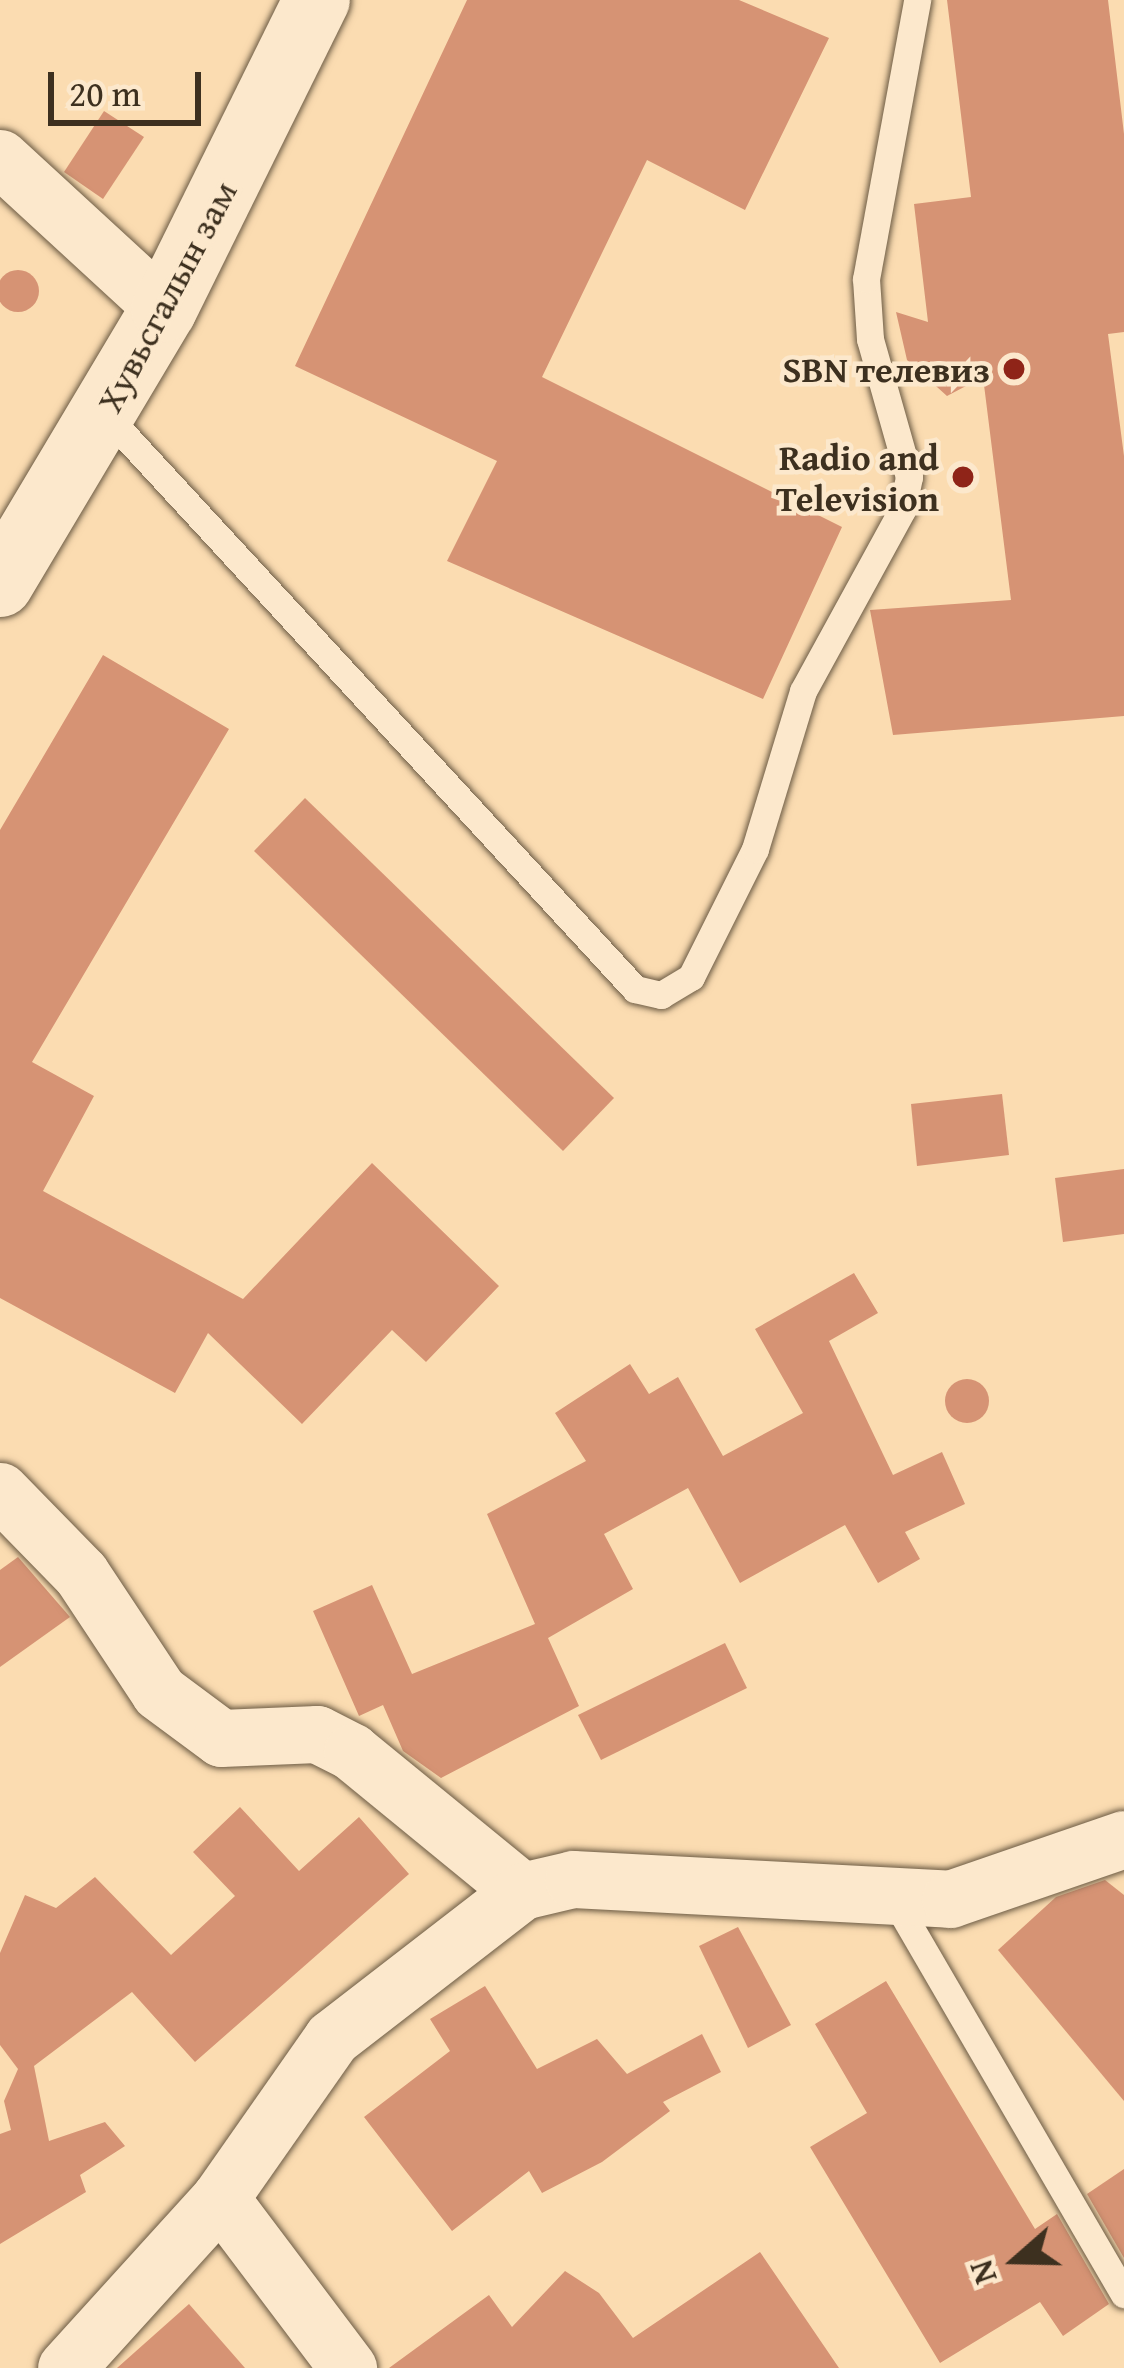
<!DOCTYPE html>
<meta charset="utf-8">
<style>
body{margin:0}
#map{position:relative;width:1124px;height:2368px;overflow:hidden;background:#fbdcb1;font-family:"Gentium Book Plus",serif}
div>[style]{position:absolute}
.building>*{inset:0;background:#d69374}
.round{border-radius:50%}
.roads{filter:drop-shadow(0 0 3px #6c5b44) drop-shadow(0 0 3px #6c5b44)}
.lane>*{height:27px;margin:-13.5px;padding:0 13.5px;transform-origin:13.5px;border-radius:13.5px;background:#fce8cc}
.street>*{height:57px;margin:-28.5px;padding:0 28.5px;transform-origin:28.5px;border-radius:28.5px;background:#fce8cc}
.secondary>*{height:66px;margin:-33px;padding:0 33px;transform-origin:33px;border-radius:33px;background:#fce8cc}
.dots>*{width:33px;height:33px;translate:-50% -50%;box-sizing:border-box;border:6px solid #fce8cc;border-radius:50%}
span{translate:-50% -50%;white-space:nowrap;text-align:center;line-height:1.15;-webkit-text-stroke:9px #fce8cc;paint-order:stroke}
.street-label{font-size:36px;color:#3d301f}
.poi-label{font-size:36px;color:#3d301f;font-weight:700}
.right{translate:-100% -50%;text-align:right}
.north{position:absolute;left:956px;top:2200px;width:120px;height:120px;-webkit-text-stroke:9px #fce8cc;paint-order:stroke;rotate:250deg;font-size:33px;font-weight:700;line-height:48px;text-align:center;color:#3d301f}
.north::after{content:'';display:block;margin:auto;width:42px;height:54px;background:#3d301f;clip-path:polygon(50% 0,100% 100%,50% 72%,0 100%)}
.scale{position:absolute;left:48px;top:72px;width:153px;height:54px;box-sizing:border-box;border:6px solid #3d301f;border-top:0;padding-left:15px;font-size:36px;line-height:42px;white-space:nowrap;color:#3d301f;-webkit-text-stroke:9px #fce8cc;paint-order:stroke}
</style>
<div id="map">
<div class="building">
<div style="clip-path:polygon(467px 0,739px 0,829px 38px,745px 210px,647px 160px,542px 377px,842px 527px,763px 699px,447px 561px,497px 461px,295px 366px)"></div>
<div style="clip-path:polygon(947px 0,1108px 0,1124px 134px,1124px 332px,1108px 334px,1124px 456px,1124px 716px,893px 735px,870px 610px,1011px 600px,983px 377px,947px 396px,907px 360px,896px 312px,928px 322px,914px 204px,971px 197px)"></div>
<div style="clip-path:polygon(104px 111px,144px 137px,103px 199px,64px 172px)"></div>
<div class="round" style="left:-3px;top:270px;width:42px;height:42px"></div>
<div style="clip-path:polygon(103px 655px,229px 729px,32px 1062px,94px 1096px,43px 1191px,243px 1299px,372px 1163px,499px 1286px,426px 1362px,392px 1330px,302px 1424px,208px 1333px,175px 1393px,0 1298px,0 830px)"></div>
<div style="clip-path:polygon(305px 798px,614px 1098px,563px 1151px,254px 851px)"></div>
<div style="clip-path:polygon(1002px 1094px,1009px 1155px,917px 1166px,911px 1104px)"></div>
<div style="clip-path:polygon(1124px 1169px,1124px 1234px,1063px 1242px,1055px 1178px)"></div>
<div style="clip-path:polygon(854px 1273px,878px 1313px,829px 1341px,893px 1475px,942px 1452px,965px 1504px,905px 1532px,920px 1559px,878px 1583px,845px 1525px,740px 1583px,688px 1488px,604px 1534px,633px 1589px,548px 1638px,579px 1706px,441px 1778px,403px 1751px,383px 1705px,359px 1716px,313px 1611px,372px 1585px,412px 1674px,535px 1624px,487px 1514px,586px 1461px,555px 1413px,630px 1364px,649px 1394px,678px 1377px,723px 1456px,803px 1413px,755px 1329px)"></div>
<div class="round" style="left:945px;top:1379px;width:44px;height:44px"></div>
<div style="clip-path:polygon(18px 1557px,70px 1617px,0 1667px,0 1570px)"></div>
<div style="clip-path:polygon(725px 1643px,747px 1688px,601px 1760px,578px 1715px)"></div>
<div style="clip-path:polygon(240px 1807px,299px 1871px,359px 1817px,409px 1874px,195px 2062px,132px 1992px,34px 2066px,49px 2141px,105px 2122px,125px 2146px,80px 2175px,86px 2192px,0 2244px,0 2134px,11px 2130px,4px 2101px,18px 2069px,0 2045px,0 1953px,25px 1895px,56px 1908px,95px 1877px,171px 1955px,235px 1896px,193px 1852px)"></div>
<div style="clip-path:polygon(1105px 1880px,1124px 1895px,1124px 2101px,998px 1950px,1056px 1897px)"></div>
<div style="clip-path:polygon(738px 1927px,791px 2025px,748px 2048px,699px 1946px)"></div>
<div style="clip-path:polygon(886px 1981px,1035px 2229px,1057px 2214px,1109px 2304px,1063px 2336px,1040px 2302px,940px 2363px,810px 2147px,867px 2113px,815px 2024px)"></div>
<div style="clip-path:polygon(485px 1986px,537px 2069px,597px 2039px,627px 2074px,702px 2034px,721px 2072px,663px 2102px,670px 2111px,602px 2162px,542px 2193px,529px 2171px,452px 2231px,364px 2117px,450px 2051px,430px 2019px)"></div>
<div style="clip-path:polygon(1124px 2169px,1124px 2258px,1087px 2194px)"></div>
<div style="clip-path:polygon(760px 2252px,839px 2368px,389px 2368px,489px 2295px,512px 2327px,565px 2271px,599px 2293px,633px 2338px)"></div>
<div style="clip-path:polygon(189px 2304px,245px 2368px,117px 2368px)"></div>
</div>
<div class="roads">
<div class="lane">
<div style="left:105px;top:414px;width:782px;rotate:47.33deg"></div>
<div style="left:635px;top:989px;width:27px;rotate:13deg"></div>
<div style="left:661px;top:995px;width:35px;rotate:-31deg"></div>
<div style="left:691px;top:977px;width:143px;rotate:-63.4deg"></div>
<div style="left:755px;top:849px;width:165px;rotate:-73.1deg"></div>
<div style="left:803px;top:691px;width:206px;rotate:-61.3deg"></div>
<div style="left:902px;top:510px;width:34px;rotate:-78deg"></div>
<div style="left:909px;top:477px;width:143px;rotate:-105.8deg"></div>
<div style="left:870px;top:339px;width:60px;rotate:-93.8deg"></div>
<div style="left:866px;top:279px;width:284px;rotate:-79.6deg"></div>
<div style="left:895px;top:1901px;width:455px;rotate:59.8deg"></div>
</div>
<div class="street">
<div style="left:0;top:158px;width:223px;rotate:42.6deg"></div>
<div style="left:0;top:1491px;width:116px;rotate:45.7deg"></div>
<div style="left:81px;top:1574px;width:141px;rotate:56.5deg"></div>
<div style="left:159px;top:1692px;width:77px;rotate:36.6deg"></div>
<div style="left:221px;top:1738px;width:96px;rotate:-2.4deg"></div>
<div style="left:317px;top:1734px;width:39px;rotate:27deg"></div>
<div style="left:352px;top:1752px;width:220px;rotate:39.3deg"></div>
<div style="left:220px;top:2198px;width:195px;rotate:-55deg"></div>
<div style="left:332px;top:2038px;width:240px;rotate:-37.7deg"></div>
<div style="left:522px;top:1891px;width:52px;rotate:-13.2deg"></div>
<div style="left:573px;top:1879px;width:378px;rotate:3deg"></div>
<div style="left:950px;top:1899px;width:184px;rotate:-19deg"></div>
<div style="left:66px;top:2368px;width:229px;rotate:-47.8deg"></div>
<div style="left:220px;top:2198px;width:213px;rotate:53deg"></div>
</div>
<div class="secondary">
<div style="left:0;top:584px;width:320px;rotate:-59.2deg"></div>
<div style="left:164px;top:309px;width:345px;rotate:-63.7deg"></div>
</div>
</div>
<div class="dots">
<div style="left:1014px;top:369px;background:#8f2418"></div>
<div style="left:963px;top:477px;background:#8f2418"></div>
</div>
<div class="street-label">
<span style="left:166px;top:296px;rotate:-62deg">Хувьсгалын зам</span>
</div>
<div class="poi-label">
<span class="right" style="left:990px;top:369px">SBN телевиз</span>
<span class="right" style="left:939px;top:477px">Radio and<br>Television</span>
</div>
<div class="north">N</div>
<div class="scale">20 m</div>
</div>
